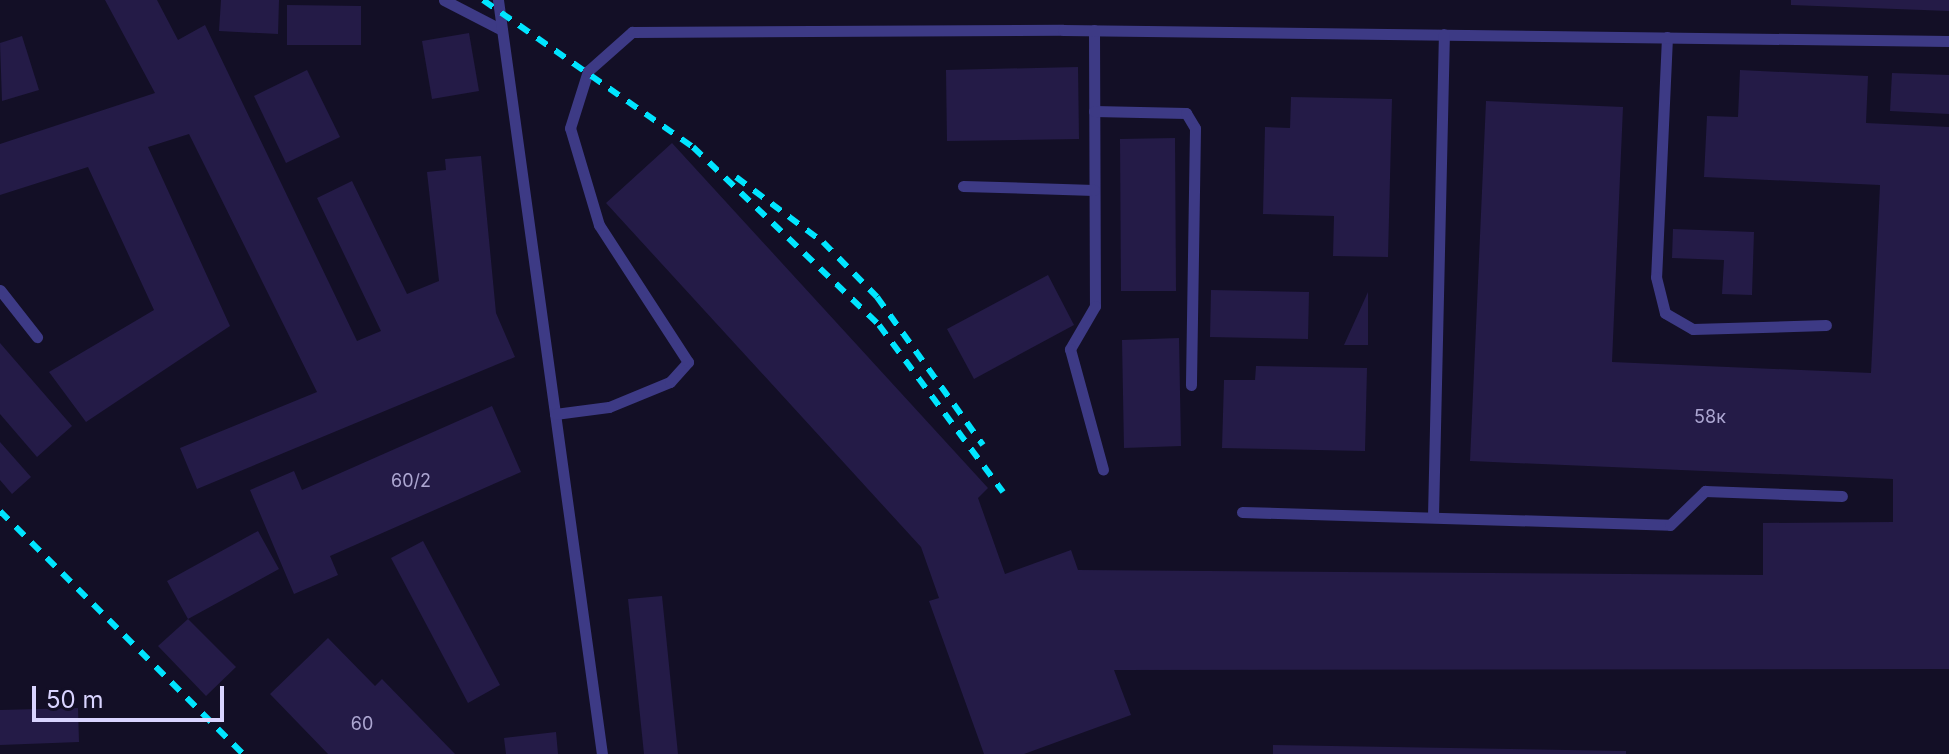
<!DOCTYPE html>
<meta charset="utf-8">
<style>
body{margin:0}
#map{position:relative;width:1949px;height:754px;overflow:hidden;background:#130f26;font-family:Inter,sans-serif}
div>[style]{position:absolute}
.building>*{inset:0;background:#241b47}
.service>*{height:11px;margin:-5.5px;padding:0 5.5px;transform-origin:5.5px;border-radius:5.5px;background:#3d3a85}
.rail>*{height:6px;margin-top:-3px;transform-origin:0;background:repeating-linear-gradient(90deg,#00e5ff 0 12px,transparent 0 22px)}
span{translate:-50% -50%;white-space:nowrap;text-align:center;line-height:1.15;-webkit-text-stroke:6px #130f26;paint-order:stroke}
.number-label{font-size:18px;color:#aca6d1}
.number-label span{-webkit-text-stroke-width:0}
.scale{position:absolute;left:32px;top:686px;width:192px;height:36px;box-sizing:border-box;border:4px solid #d9d4ff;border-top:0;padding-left:10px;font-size:24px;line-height:28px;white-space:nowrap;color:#d9d4ff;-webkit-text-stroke:6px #130f26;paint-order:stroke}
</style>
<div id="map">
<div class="building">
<div style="clip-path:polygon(105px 0,157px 0,178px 40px,205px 25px,357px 341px,381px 331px,317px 198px,352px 181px,407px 294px,439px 281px,427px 172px,446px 170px,445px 159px,481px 156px,496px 313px,515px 357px,197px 489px,180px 448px,317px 392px,189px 134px,148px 147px,230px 326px,86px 422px,49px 372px,154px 310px,88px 167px,0 195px,0 144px,155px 93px)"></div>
<div style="clip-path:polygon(221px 0,279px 0,278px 34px,219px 31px)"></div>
<div style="clip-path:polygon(1791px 0,1949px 0,1949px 11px,1791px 5px)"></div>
<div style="clip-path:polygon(287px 5px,361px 6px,361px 45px,287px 45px)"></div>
<div style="clip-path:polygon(469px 33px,479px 91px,432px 99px,422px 41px)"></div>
<div style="clip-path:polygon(22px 36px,39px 90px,2px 101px,0 43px)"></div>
<div style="clip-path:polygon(1078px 67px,1079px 139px,947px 141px,946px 70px)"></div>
<div style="clip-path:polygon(307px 70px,340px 137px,286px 163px,254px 96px)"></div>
<div style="clip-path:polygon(1740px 70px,1868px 76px,1866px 123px,1949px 127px,1949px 669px,1114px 670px,1131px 715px,1024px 754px,984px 754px,929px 601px,939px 598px,921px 547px,606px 203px,672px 143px,988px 488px,978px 498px,1005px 574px,1071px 550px,1078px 570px,1763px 575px,1763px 523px,1893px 522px,1893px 479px,1470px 461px,1486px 101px,1623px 107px,1612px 362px,1871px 373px,1880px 185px,1704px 177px,1707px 116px,1738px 117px)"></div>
<div style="clip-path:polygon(1892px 73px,1949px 75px,1949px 114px,1890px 111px)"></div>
<div style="clip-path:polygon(1291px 97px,1392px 99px,1388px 257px,1333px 256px,1334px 216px,1263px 214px,1265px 127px,1290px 128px)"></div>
<div style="clip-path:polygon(1175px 138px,1176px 291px,1121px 291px,1120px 139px)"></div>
<div style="clip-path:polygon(1673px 229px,1754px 232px,1752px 295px,1722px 294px,1724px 260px,1672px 258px)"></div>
<div style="clip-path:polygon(1048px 275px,1074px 325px,974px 379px,947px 329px)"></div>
<div style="clip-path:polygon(1211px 290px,1309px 292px,1308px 339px,1210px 337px)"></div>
<div style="clip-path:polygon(1368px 292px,1368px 345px,1344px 345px)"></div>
<div style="clip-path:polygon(1179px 338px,1181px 446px,1124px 448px,1122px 340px)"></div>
<div style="clip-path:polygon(0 343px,72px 426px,37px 457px,0 414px)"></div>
<div style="clip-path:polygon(1256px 366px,1367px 368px,1365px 451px,1222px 448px,1224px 380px,1255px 380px)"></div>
<div style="clip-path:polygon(492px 406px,521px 472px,330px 556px,338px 575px,294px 594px,250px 490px,294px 471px,302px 490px)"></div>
<div style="clip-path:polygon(0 442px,31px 477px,12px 494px,0 480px)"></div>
<div style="clip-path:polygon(258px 531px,279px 569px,188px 619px,236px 667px,206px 696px,158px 646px,188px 619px,167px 581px)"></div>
<div style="clip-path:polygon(423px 541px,500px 685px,468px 703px,391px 558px)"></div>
<div style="clip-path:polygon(662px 596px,678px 754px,644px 754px,628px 599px)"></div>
<div style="clip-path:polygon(328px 638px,375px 686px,382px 679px,455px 754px,328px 754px,270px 694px)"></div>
<div style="clip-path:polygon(78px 708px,79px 742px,0 745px,0 710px)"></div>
<div style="clip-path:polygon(556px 732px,558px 754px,506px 754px,504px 738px)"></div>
<div style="clip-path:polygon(1273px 745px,1626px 751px,1626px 754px,1273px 754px)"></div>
</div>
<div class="service">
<div style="left:444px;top:0;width:65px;rotate:27.3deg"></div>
<div style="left:498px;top:0;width:761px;rotate:82.15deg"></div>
<div style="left:1094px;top:30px;width:276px;rotate:89.8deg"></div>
<div style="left:1095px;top:306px;width:50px;rotate:120.2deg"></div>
<div style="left:1070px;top:349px;width:125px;rotate:74.7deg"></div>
<div style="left:1667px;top:37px;width:240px;rotate:92.6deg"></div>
<div style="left:1656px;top:277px;width:37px;rotate:76deg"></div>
<div style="left:1665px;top:313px;width:32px;rotate:30deg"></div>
<div style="left:1693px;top:329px;width:133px;rotate:-1.7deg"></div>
<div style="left:1094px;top:111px;width:92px;rotate:1.2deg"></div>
<div style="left:1186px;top:113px;width:17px;rotate:59deg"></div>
<div style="left:1195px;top:128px;width:257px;rotate:90.9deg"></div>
<div style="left:963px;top:186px;width:131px;rotate:1.7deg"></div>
<div style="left:0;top:290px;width:60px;rotate:51.8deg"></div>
<div style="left:555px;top:414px;width:54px;rotate:-7.4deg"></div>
<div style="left:609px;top:407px;width:66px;rotate:-22.3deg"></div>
<div style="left:670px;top:382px;width:27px;rotate:-48deg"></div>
<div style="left:688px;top:362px;width:163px;rotate:-123deg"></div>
<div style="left:599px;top:225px;width:101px;rotate:-106.6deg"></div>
<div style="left:570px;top:128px;width:60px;rotate:-72.5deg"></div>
<div style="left:588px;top:71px;width:59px;rotate:-41.6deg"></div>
<div style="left:632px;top:32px;width:431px;rotate:-0.3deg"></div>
<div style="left:1063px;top:30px;width:886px;rotate:0.71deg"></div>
<div style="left:1242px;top:512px;width:428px;rotate:1.7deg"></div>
<div style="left:1670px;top:525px;width:49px;rotate:-44.2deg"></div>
<div style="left:1705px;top:491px;width:137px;rotate:2.1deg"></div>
<div style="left:1433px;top:516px;width:482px;rotate:-88.7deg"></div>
</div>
<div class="rail">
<div style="left:483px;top:0;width:256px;rotate:35deg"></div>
<div style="left:693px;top:147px;width:257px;rotate:43.7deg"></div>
<div style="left:879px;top:325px;width:208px;rotate:53.4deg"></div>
<div style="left:736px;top:177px;width:109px;rotate:36.8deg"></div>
<div style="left:823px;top:242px;width:77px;rotate:45.5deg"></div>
<div style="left:877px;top:297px;width:182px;rotate:54.4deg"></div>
<div style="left:0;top:511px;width:344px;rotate:45deg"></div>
</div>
<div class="number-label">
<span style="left:1710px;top:417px">58к</span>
<span style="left:411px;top:481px">60/2</span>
<span style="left:362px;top:724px">60</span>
</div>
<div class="scale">50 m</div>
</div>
